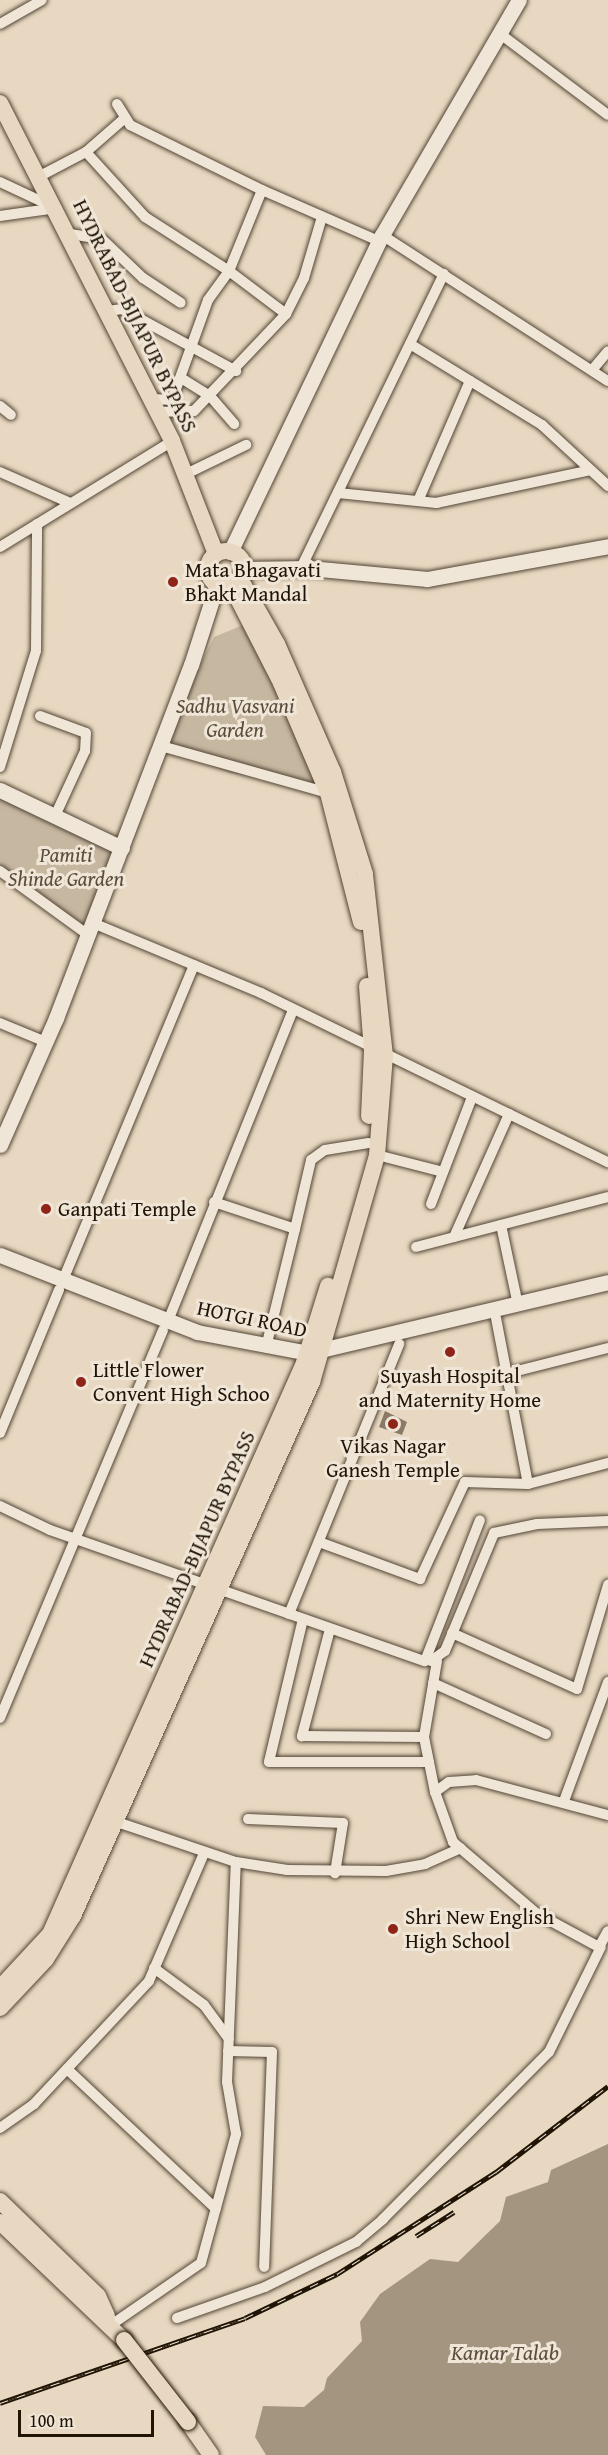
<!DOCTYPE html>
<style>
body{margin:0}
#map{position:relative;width:608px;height:2455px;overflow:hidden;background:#e8d8c1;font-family:"Gentium Book Plus",serif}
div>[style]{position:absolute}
.green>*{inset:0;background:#c6b7a1}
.water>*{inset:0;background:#a49581}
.building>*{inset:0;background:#887a67}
.roads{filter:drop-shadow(0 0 2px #524534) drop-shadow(0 0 2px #524534)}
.street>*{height:10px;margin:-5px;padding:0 5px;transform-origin:5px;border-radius:5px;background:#f0e6d7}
.secondary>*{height:15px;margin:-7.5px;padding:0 7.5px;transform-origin:7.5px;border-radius:7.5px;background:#f0e6d7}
.primary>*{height:16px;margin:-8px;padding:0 8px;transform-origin:8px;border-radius:8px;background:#e8d8c1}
.primary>.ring{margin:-8px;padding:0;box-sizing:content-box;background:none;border:16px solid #e8d8c1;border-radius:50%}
.rail>*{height:5px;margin-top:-2.5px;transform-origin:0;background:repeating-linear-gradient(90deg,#f0e6d7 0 9px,#201405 0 18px);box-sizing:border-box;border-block:2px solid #201405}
.bridges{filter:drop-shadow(0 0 2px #201405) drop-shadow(0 0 2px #201405)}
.primary-bridge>*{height:16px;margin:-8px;padding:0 8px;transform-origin:8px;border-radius:8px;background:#e8d8c1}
.dots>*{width:16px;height:16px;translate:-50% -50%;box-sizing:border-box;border:3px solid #f0e6d7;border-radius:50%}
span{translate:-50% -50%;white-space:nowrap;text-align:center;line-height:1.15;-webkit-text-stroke:6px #f0e6d7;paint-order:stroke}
.street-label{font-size:21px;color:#201405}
.poi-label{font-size:21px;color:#201405}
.left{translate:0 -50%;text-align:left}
.park-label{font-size:21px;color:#5a4d3c;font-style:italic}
.water-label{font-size:22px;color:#5b4e3d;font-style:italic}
.scale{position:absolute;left:18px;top:2410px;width:136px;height:27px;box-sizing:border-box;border:3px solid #201405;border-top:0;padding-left:8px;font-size:18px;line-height:21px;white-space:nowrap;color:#201405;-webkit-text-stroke:4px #f0e6d7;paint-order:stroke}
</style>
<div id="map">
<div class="green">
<div style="clip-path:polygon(243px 625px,324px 786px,230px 773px,161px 746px,214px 637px)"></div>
<div style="clip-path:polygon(0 790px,122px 848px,88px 935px,0 871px)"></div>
</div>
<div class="water">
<div style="clip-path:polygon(608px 2144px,608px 2455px,266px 2455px,255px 2437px,263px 2406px,304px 2407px,324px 2390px,327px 2378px,362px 2341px,360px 2322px,380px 2294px,430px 2259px,458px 2262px,500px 2221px,506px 2197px,548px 2182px,551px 2170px)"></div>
</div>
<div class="building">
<div style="clip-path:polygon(385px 1411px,407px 1422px,402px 1435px,379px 1427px)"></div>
</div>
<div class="roads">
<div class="street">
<div style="left:0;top:24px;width:48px;rotate:-29.7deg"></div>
<div style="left:499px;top:33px;width:136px;rotate:37deg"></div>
<div style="left:117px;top:104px;width:25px;rotate:58deg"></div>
<div style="left:130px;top:125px;width:147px;rotate:26.2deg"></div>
<div style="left:262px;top:190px;width:128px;rotate:23.6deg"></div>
<div style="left:86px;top:152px;width:88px;rotate:47.8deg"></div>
<div style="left:145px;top:217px;width:100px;rotate:32.7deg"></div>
<div style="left:229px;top:271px;width:71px;rotate:37deg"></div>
<div style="left:40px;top:176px;width:52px;rotate:-27.6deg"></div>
<div style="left:86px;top:152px;width:52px;rotate:-41.1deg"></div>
<div style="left:0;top:182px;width:56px;rotate:25.2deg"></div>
<div style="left:0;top:216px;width:57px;rotate:-8.1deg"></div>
<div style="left:70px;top:234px;width:32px;rotate:9deg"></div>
<div style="left:102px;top:239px;width:57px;rotate:43.6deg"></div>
<div style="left:143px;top:278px;width:45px;rotate:33.3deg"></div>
<div style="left:382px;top:235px;width:269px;rotate:32.9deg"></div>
<div style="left:108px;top:311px;width:14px;rotate:-8deg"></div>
<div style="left:122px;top:309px;width:130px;rotate:28.5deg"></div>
<div style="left:410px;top:344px;width:155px;rotate:31.5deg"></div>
<div style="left:542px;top:425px;width:90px;rotate:42.7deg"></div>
<div style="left:593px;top:369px;width:23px;rotate:-50deg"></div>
<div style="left:181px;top:378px;width:34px;rotate:32deg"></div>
<div style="left:210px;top:396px;width:37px;rotate:49deg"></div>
<div style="left:151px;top:399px;width:21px;rotate:3deg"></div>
<div style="left:172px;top:400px;width:106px;rotate:-70.2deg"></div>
<div style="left:208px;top:300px;width:36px;rotate:-54deg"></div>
<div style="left:229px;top:271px;width:87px;rotate:-67.8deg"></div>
<div style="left:0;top:406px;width:14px;rotate:39deg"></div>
<div style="left:157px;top:412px;width:37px;rotate:-2deg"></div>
<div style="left:194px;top:411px;width:134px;rotate:-46.5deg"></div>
<div style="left:286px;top:314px;width:40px;rotate:-63.4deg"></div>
<div style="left:304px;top:278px;width:64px;rotate:-73.6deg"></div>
<div style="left:0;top:472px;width:77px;rotate:23.9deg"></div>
<div style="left:186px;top:474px;width:67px;rotate:-25.8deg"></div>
<div style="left:338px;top:493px;width:99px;rotate:5.8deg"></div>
<div style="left:436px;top:503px;width:158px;rotate:-12deg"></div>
<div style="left:418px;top:501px;width:131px;rotate:-66.6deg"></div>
<div style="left:0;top:547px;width:202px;rotate:-31.6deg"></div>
<div style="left:301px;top:568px;width:327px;rotate:-64.1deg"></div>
<div style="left:40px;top:716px;width:49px;rotate:20.3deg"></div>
<div style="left:86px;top:733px;width:18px;rotate:93deg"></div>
<div style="left:85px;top:751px;width:72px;rotate:114.8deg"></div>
<div style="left:161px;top:746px;width:173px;rotate:15.7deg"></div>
<div style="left:0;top:767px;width:121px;rotate:-72.8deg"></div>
<div style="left:36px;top:651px;width:127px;rotate:-89.5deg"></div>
<div style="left:0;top:871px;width:109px;rotate:36deg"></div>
<div style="left:93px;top:923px;width:182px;rotate:22.6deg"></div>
<div style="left:261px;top:993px;width:386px;rotate:26deg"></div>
<div style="left:0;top:1023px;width:50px;rotate:22.4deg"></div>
<div style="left:377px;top:1155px;width:68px;rotate:14.4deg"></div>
<div style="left:214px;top:1202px;width:85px;rotate:18.4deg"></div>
<div style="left:295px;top:1229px;width:122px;rotate:103.8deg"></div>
<div style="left:431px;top:1204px;width:115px;rotate:-69deg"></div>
<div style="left:501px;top:1225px;width:82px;rotate:78deg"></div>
<div style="left:295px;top:1229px;width:71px;rotate:-76.9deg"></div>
<div style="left:311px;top:1160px;width:17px;rotate:-36deg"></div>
<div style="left:325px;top:1150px;width:44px;rotate:-9.2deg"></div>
<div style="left:454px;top:1237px;width:135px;rotate:-65.9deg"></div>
<div style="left:416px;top:1247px;width:198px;rotate:-14.6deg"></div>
<div style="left:63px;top:1280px;width:341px;rotate:-67.4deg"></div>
<div style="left:496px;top:1318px;width:169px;rotate:79.1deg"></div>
<div style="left:168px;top:1321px;width:335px;rotate:-68.1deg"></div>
<div style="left:509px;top:1373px;width:102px;rotate:-14.2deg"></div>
<div style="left:0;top:1433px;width:155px;rotate:-67.6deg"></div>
<div style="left:0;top:1506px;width:55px;rotate:25.6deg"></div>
<div style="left:50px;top:1530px;width:397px;rotate:19.3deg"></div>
<div style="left:425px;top:1661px;width:151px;rotate:-68.7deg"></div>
<div style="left:319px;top:1542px;width:108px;rotate:20.1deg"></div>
<div style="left:420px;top:1579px;width:107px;rotate:-65.1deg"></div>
<div style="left:465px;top:1482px;width:63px;rotate:1.8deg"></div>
<div style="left:528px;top:1484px;width:83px;rotate:-14.7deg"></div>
<div style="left:289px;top:1614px;width:292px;rotate:-67.8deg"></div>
<div style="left:303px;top:1619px;width:147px;rotate:103.4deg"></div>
<div style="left:269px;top:1762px;width:160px"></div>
<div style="left:330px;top:1629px;width:111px;rotate:104.7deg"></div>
<div style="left:302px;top:1736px;width:122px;rotate:0.5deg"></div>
<div style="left:452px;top:1633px;width:137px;rotate:24.1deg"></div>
<div style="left:577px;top:1689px;width:109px;rotate:-73.4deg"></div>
<div style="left:431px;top:1661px;width:17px;rotate:-36deg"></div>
<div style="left:445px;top:1651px;width:128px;rotate:-67.4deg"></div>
<div style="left:494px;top:1533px;width:44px;rotate:-11.8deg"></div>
<div style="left:537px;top:1524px;width:71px;rotate:-2.4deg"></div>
<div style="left:437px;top:1661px;width:77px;rotate:99.7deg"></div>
<div style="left:424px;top:1737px;width:56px;rotate:78.7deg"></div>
<div style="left:435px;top:1792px;width:53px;rotate:70.2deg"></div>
<div style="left:453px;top:1842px;width:109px;rotate:40.5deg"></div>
<div style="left:536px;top:1913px;width:72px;rotate:28.4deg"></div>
<div style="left:599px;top:1947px;width:18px;rotate:-61deg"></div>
<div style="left:433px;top:1683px;width:124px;rotate:24.3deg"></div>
<div style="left:0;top:1718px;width:421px;rotate:-67.2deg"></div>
<div style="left:435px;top:1792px;width:17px;rotate:-36deg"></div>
<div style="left:449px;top:1782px;width:27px;rotate:-4deg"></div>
<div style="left:476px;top:1780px;width:137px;rotate:14.9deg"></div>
<div style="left:564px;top:1801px;width:127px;rotate:-69.7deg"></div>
<div style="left:248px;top:1819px;width:95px;rotate:2.4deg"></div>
<div style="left:343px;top:1823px;width:51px;rotate:99.1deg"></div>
<div style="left:114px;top:1821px;width:129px;rotate:18.6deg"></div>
<div style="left:236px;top:1862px;width:52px;rotate:8.9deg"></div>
<div style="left:287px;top:1870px;width:99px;rotate:0.6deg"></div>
<div style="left:386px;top:1871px;width:40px;rotate:-10deg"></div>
<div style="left:425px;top:1864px;width:39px;rotate:-24deg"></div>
<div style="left:154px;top:1968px;width:62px;rotate:36.5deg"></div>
<div style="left:204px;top:2005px;width:42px;rotate:53.7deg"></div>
<div style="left:228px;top:2051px;width:44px;rotate:1.3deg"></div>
<div style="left:272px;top:2052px;width:215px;rotate:92.1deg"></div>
<div style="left:67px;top:2069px;width:204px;rotate:43.2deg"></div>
<div style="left:0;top:2128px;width:42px;rotate:-35.2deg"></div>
<div style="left:34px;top:2104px;width:168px;rotate:-46.9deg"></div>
<div style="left:149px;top:1981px;width:139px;rotate:-66.7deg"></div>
<div style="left:177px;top:2318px;width:93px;rotate:-19.4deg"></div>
<div style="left:265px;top:2287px;width:102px;rotate:-26.3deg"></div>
<div style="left:356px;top:2242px;width:35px;rotate:-40deg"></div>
<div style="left:383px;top:2219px;width:235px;rotate:-45.2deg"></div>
<div style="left:549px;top:2052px;width:117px;rotate:-63.7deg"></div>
<div style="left:111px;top:2325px;width:109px;rotate:-34.6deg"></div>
<div style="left:201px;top:2263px;width:134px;rotate:-74.8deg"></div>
<div style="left:236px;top:2134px;width:53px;rotate:-99.8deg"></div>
<div style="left:227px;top:2082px;width:220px;rotate:-87.7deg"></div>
</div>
<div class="secondary">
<div style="left:230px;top:552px;width:352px;rotate:-64.4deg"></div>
<div style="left:382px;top:235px;width:272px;rotate:-59.8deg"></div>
<div style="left:243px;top:569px;width:66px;rotate:-0.9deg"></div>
<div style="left:309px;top:568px;width:119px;rotate:5.3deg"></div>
<div style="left:427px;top:579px;width:184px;rotate:-10.3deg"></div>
<div style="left:0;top:790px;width:135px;rotate:25.4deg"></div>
<div style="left:0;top:1145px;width:139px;rotate:-66.2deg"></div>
<div style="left:56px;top:1018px;width:378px;rotate:-69.1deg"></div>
<div style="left:191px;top:665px;width:85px;rotate:-72.2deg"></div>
<div style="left:0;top:1255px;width:212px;rotate:21.3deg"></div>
<div style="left:197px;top:1332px;width:113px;rotate:10.7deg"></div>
<div style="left:308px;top:1353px;width:308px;rotate:-13.3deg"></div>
</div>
<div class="primary">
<div style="left:0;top:103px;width:379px;rotate:63deg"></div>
<div style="left:172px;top:441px;width:121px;rotate:68.7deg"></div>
<div class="ring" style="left:208px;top:551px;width:20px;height:20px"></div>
<div style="left:233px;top:589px;width:106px;rotate:62.9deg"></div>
<div style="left:281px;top:683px;width:120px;rotate:66.9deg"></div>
<div style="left:328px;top:793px;width:133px;rotate:75.7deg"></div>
<div style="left:367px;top:986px;width:65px;rotate:85.6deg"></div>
<div style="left:372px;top:1051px;width:65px;rotate:92.6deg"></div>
<div style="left:0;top:1988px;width:74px;rotate:-47.2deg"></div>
<div style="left:50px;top:1934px;width:625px;rotate:-66.02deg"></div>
<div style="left:304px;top:1363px;width:81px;rotate:-72.7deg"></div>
<div style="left:0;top:2008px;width:67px;rotate:-46.8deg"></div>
<div style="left:46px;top:1959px;width:51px;rotate:-57.9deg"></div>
<div style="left:73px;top:1916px;width:585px;rotate:-65.89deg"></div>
<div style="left:312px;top:1382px;width:236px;rotate:-74deg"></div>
<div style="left:377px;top:1155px;width:99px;rotate:-85.4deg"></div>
<div style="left:385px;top:1056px;width:183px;rotate:-96.3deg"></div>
<div style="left:365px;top:874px;width:107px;rotate:-107.4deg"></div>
<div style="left:333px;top:772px;width:140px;rotate:-113.6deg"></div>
<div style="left:277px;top:644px;width:75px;rotate:-119.6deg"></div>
<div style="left:0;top:2201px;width:136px;rotate:44.1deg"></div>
<div style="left:98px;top:2296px;width:22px;rotate:66deg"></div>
<div style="left:0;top:2222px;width:171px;rotate:43.6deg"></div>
<div style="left:188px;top:2422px;width:40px;rotate:55.1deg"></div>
</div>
</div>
<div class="rail">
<div style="left:416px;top:2236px;width:45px;rotate:-32.3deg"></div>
<div style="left:0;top:2403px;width:259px;rotate:-19.1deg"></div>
<div style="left:245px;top:2318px;width:102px;rotate:-25.6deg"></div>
<div style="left:337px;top:2274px;width:189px;rotate:-32.7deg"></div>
<div style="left:496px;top:2172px;width:141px;rotate:-37.5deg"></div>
</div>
<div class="bridges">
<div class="primary-bridge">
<div style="left:124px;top:2340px;width:104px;rotate:52deg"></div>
</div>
</div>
<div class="dots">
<div style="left:173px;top:582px;background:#8f2418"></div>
<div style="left:46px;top:1209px;background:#8f2418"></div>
<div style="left:450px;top:1352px;background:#8f2418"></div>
<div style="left:81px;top:1382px;background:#8f2418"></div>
<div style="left:393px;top:1424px;background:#8f2418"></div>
<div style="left:393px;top:1929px;background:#8f2418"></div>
</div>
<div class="street-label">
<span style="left:135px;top:316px;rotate:64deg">HYDRABAD-BIJAPUR BYPASS</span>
<span style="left:252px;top:1319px;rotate:12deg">HOTGI ROAD</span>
<span style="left:197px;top:1549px;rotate:-66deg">HYDRABAD-BIJAPUR BYPASS</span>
</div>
<div class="poi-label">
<span class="left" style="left:185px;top:582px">Mata Bhagavati<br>Bhakt Mandal</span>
<span class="left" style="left:58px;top:1209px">Ganpati Temple</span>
<span class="left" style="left:93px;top:1382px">Little Flower<br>Convent High Schoo</span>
<span style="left:450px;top:1388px">Suyash Hospital<br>and Maternity Home</span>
<span style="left:393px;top:1458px">Vikas Nagar<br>Ganesh Temple</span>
<span class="left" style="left:405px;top:1929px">Shri New English<br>High School</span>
</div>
<div class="park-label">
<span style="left:235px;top:718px">Sadhu Vasvani<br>Garden</span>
<span style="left:66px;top:867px">Pamiti<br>Shinde Garden</span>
</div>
<div class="water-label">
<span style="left:505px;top:2353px">Kamar Talab</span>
</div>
<div class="scale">100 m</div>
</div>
